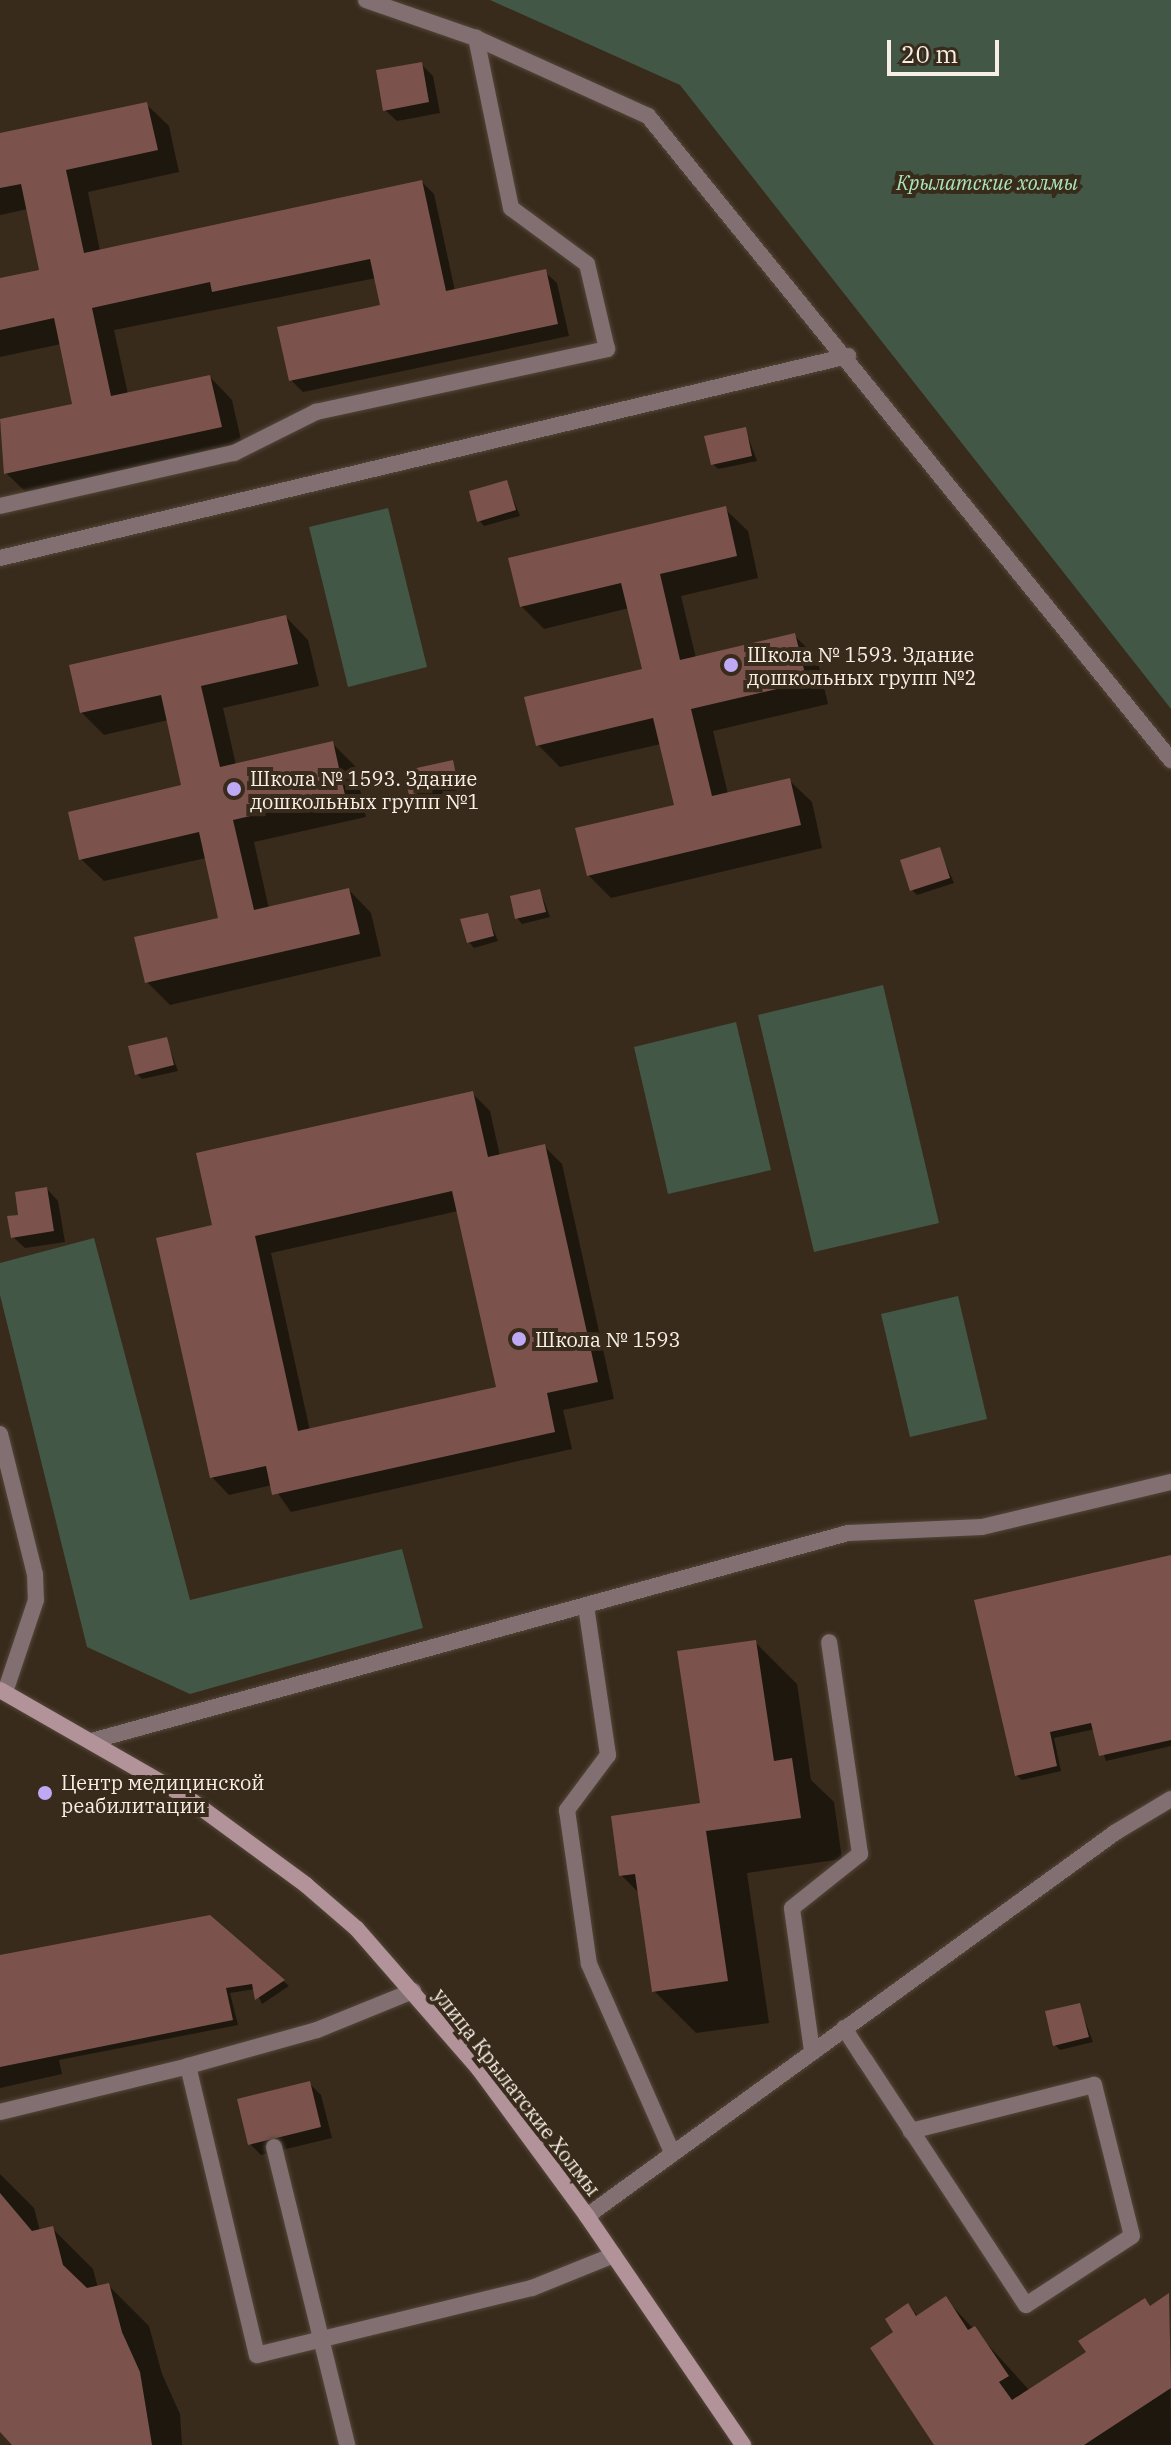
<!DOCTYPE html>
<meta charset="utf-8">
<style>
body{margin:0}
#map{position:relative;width:1171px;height:2445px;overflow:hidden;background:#382b1c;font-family:"IBM Plex Serif",serif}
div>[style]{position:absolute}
.green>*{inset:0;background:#425746}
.shadow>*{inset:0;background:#0007}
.building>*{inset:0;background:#7b534c}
.roads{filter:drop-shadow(0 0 2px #534638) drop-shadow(0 0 2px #534638)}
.lane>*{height:16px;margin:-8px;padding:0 8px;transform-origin:8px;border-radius:8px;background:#826f72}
.street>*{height:16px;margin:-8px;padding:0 8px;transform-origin:8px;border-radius:8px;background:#826f72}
.secondary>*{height:16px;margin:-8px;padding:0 8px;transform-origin:8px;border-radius:8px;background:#b29399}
.dots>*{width:22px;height:22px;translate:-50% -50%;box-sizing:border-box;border:4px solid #382b1c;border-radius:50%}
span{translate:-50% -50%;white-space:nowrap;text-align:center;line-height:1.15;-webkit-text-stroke:8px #382b1c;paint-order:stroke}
.park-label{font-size:20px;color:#abe4b7;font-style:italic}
.poi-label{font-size:20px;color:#f7efe5}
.left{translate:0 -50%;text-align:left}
.street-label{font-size:20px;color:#f7efe5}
.scale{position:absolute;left:887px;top:40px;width:112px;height:36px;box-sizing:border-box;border:4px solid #f7efe5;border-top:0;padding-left:10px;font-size:24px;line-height:28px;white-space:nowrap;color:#f7efe5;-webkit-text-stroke:6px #382b1c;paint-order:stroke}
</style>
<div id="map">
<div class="green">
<div style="clip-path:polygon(490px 0,1171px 0,1171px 709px,680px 85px)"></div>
<div style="clip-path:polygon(388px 508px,427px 667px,348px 687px,309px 527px)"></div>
<div style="clip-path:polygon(883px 985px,939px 1223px,814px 1252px,758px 1015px)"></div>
<div style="clip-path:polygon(736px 1022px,771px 1170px,668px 1194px,634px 1047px)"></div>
<div style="clip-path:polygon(94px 1238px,190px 1600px,402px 1549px,423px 1628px,190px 1694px,87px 1647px,0 1295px,0 1263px)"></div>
<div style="clip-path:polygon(958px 1296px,987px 1419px,910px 1437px,881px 1314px)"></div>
</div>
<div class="shadow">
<div style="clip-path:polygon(421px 64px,433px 76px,440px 113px,397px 121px,385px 110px)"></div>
<div style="clip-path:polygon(146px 104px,169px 126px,179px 172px,88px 192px,100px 251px,422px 182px,434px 194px,455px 291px,545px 272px,557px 283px,569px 336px,303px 392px,291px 380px,382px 307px,376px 278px,114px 330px,128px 394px,210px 377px,232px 400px,243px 449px,29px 495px,6px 473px,0 421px,75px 405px,61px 344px,0 357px,0 280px,41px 271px,28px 209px,0 215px,0 135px)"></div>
<div style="clip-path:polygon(745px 429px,757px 461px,718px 469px,713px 464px)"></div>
<div style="clip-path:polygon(506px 482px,520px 516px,484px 526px,479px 520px)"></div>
<div style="clip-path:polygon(725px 509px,748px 531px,758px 578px,681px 596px,696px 658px,794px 635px,817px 658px,828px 704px,713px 731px,728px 794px,789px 780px,812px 802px,822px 848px,611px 898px,588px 875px,676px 806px,661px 744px,560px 767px,538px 745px,644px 671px,629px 608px,544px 629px,521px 606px)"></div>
<div style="clip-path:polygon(286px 617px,308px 640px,319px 686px,223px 708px,236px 765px,332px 743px,355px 766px,366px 817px,254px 842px,269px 909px,349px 890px,371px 913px,381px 956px,170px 1005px,147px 982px,221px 919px,206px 858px,104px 881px,81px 859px,184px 787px,168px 720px,104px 735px,81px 712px)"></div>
<div style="clip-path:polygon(452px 762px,462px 789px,416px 800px,411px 794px)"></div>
<div style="clip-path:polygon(939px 849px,954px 883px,917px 895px,912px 890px)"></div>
<div style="clip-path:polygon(540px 891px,550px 917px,522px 924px,517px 918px)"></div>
<div style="clip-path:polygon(487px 915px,498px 941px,474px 948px,469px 942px)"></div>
<div style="clip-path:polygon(166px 1039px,178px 1071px,142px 1079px,137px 1074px)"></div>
<div style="clip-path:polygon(evenodd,472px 1093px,490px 1111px,500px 1156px,544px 1146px,562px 1164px,614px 1399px,563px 1410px,572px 1449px,291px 1512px,272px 1485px,229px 1495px,212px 1477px,215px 1227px,472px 1093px,458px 1211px,498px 1388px,310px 1431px,271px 1253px,458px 1211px)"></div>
<div style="clip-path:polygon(47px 1189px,58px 1201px,65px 1242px,25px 1248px,13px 1237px,21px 1216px)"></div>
<div style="clip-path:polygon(1171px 1557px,1171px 1746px,1106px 1761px,1095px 1729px,1054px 1738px,1061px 1771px,1022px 1780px,1016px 1775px)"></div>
<div style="clip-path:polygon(755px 1642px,797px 1684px,811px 1780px,834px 1802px,842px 1859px,747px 1873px,769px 2023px,696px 2033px,654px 1991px,640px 1894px,621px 1875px,702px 1805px)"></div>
<div style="clip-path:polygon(210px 1917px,289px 1986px,262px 2004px,255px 1989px,230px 1993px,238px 2025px,59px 2060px,62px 2074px,0 2088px,0 1957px)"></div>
<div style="clip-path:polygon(1079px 2005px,1093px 2042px,1060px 2050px,1055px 2045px)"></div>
<div style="clip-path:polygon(309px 2083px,321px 2095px,332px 2138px,261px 2155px,250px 2144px)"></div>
<div style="clip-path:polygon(0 2174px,34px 2208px,40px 2231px,52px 2228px,93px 2269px,98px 2288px,108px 2285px,149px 2326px,162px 2374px,180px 2414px,182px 2445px,15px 2445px,0 2426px)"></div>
<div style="clip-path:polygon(1169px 2295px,1171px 2445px,936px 2445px,896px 2332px,908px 2306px,919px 2317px,946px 2299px,1030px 2391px,1088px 2353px,1144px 2300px,1151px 2307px)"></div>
</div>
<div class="building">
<div style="clip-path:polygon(422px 62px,429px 102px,383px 111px,376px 70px)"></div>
<div style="clip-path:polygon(147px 102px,158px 150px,66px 170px,84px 253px,422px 180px,446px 291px,546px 269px,558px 324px,289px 381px,277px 327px,380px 305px,370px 259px,212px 292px,210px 282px,92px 308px,111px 396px,210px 375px,222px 427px,4px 474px,0 419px,72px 404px,54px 318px,0 330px,0 278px,39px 270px,21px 184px,0 188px,0 133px)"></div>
<div style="clip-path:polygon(746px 427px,752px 456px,711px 465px,704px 436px)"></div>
<div style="clip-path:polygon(507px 480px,516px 510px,477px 522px,469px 491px)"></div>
<div style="clip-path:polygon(726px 506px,737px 556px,660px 574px,680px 660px,795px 633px,807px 682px,691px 709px,712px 796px,790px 778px,801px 825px,587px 876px,575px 828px,674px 805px,653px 718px,536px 746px,524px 697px,642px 669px,621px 583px,520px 607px,508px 558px)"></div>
<div style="clip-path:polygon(286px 615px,298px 664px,201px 686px,220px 767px,333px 741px,345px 795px,233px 820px,254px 910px,349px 888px,360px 934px,145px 983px,134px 937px,218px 918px,199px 832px,79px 860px,68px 812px,181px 785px,161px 695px,80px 713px,69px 665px)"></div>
<div style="clip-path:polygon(453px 760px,458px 784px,409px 795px,403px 771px)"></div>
<div style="clip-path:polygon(940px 847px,950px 878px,910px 891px,900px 860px)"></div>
<div style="clip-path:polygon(540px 889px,546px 912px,515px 919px,510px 896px)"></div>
<div style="clip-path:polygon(488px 913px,494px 936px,467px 943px,460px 919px)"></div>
<div style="clip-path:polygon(167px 1037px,174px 1065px,135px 1075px,128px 1046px)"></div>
<div style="clip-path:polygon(evenodd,473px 1091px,488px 1157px,545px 1144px,598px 1382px,547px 1393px,555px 1432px,272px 1495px,266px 1466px,210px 1478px,156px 1238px,212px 1225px,196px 1153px,473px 1091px,452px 1191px,496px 1387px,298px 1431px,255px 1236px,452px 1191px)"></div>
<div style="clip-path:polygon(47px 1187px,54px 1231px,11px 1238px,7px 1216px,18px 1215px,15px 1192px)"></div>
<div style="clip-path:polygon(1171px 1555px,1171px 1740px,1099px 1756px,1091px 1723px,1050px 1732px,1057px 1766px,1015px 1776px,974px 1600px)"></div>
<div style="clip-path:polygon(756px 1640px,774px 1761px,792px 1758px,801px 1818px,706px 1831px,728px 1981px,652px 1992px,635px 1874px,619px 1876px,611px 1816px,700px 1803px,677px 1651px)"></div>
<div style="clip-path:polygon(210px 1915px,285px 1980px,255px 2000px,252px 1984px,226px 1988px,233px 2020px,0 2067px,0 1955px)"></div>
<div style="clip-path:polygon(1080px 2003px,1089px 2037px,1053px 2046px,1045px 2011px)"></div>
<div style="clip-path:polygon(310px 2081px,321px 2127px,248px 2145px,237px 2099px)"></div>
<div style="clip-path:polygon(0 2193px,32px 2231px,53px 2226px,63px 2265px,87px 2288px,109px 2283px,122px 2332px,140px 2372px,152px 2445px,12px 2445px,0 2432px)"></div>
<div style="clip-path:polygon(1169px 2293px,1171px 2388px,1084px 2445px,934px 2445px,870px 2348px,893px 2332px,885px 2319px,908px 2303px,916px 2316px,946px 2296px,968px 2330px,975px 2326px,1009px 2376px,999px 2382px,1012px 2400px,1086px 2352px,1078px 2341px,1145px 2298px,1150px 2306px)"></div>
</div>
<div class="roads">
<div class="lane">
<div style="left:366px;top:0;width:116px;rotate:19.1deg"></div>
<div style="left:476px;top:38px;width:189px;rotate:24.4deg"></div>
<div style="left:648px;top:116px;width:830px;rotate:50.92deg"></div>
<div style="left:0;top:506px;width:240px;rotate:-12.8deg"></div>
<div style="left:234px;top:453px;width:92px;rotate:-26.6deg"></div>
<div style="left:316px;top:412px;width:298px;rotate:-12.2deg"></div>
<div style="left:607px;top:349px;width:87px;rotate:-103.2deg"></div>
<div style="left:587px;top:264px;width:94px;rotate:-143.6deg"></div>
<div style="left:511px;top:208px;width:174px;rotate:-101.6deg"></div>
<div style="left:0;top:558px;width:872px;rotate:-13.4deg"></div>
<div style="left:586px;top:1606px;width:151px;rotate:81.6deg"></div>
<div style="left:608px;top:1755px;width:69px;rotate:126.7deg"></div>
<div style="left:567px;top:1810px;width:156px;rotate:81.9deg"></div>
<div style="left:589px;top:1964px;width:206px;rotate:66.2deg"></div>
<div style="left:95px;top:1740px;width:781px;rotate:-15.37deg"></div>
<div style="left:848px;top:1533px;width:134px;rotate:-2.6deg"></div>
<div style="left:982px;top:1527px;width:194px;rotate:-13.4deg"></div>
<div style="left:844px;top:2028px;width:38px;rotate:57deg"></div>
<div style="left:865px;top:2060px;width:293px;rotate:56.7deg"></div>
<div style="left:1026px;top:2305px;width:126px;rotate:-33.1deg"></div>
<div style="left:1132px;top:2236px;width:156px;rotate:-104.1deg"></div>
<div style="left:1094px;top:2085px;width:189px;rotate:165.9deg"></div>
<div style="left:812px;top:2051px;width:144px;rotate:-98deg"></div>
<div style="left:792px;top:1908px;width:87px;rotate:-38.5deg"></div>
<div style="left:860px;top:1854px;width:214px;rotate:-98.3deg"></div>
<div style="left:188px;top:2066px;width:134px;rotate:-15.6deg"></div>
<div style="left:317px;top:2030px;width:104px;rotate:-22.1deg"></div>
<div style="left:0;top:2112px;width:194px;rotate:-13.7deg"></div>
<div style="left:188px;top:2066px;width:297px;rotate:76.6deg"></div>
<div style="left:257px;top:2355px;width:283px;rotate:-13.7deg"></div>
<div style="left:532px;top:2288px;width:88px;rotate:-21.9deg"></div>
<div style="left:274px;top:2147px;width:307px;rotate:76.2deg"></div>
<div style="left:587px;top:2216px;width:654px;rotate:-35.98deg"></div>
<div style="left:1116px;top:1832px;width:64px;rotate:-31deg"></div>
</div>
<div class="street">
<div style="left:0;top:1434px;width:144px;rotate:76deg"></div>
<div style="left:35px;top:1574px;width:26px;rotate:88deg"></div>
<div style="left:36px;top:1600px;width:97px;rotate:108.6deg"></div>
</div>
<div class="secondary">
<div style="left:0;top:1690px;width:213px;rotate:29.8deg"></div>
<div style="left:185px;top:1796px;width:150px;rotate:36.3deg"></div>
<div style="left:306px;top:1885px;width:67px;rotate:40.8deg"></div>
<div style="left:357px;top:1929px;width:186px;rotate:48.9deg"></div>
<div style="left:479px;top:2069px;width:182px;rotate:53.7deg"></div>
<div style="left:587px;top:2216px;width:277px;rotate:55.7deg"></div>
</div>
</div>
<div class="dots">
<div style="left:731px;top:665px;background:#bfa9f4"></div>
<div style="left:234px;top:789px;background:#bfa9f4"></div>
<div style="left:519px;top:1339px;background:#bfa9f4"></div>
<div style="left:45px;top:1793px;background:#bfa9f4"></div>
</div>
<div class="park-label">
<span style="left:987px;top:182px">Крылатские холмы</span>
</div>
<div class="poi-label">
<span class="left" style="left:747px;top:666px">Школа № 1593. Здание<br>дошкольных групп №2</span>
<span class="left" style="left:250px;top:790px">Школа № 1593. Здание<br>дошкольных групп №1</span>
<span class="left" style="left:535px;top:1339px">Школа № 1593</span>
<span class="left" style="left:61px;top:1794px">Центр медицинской<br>реабилитации</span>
</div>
<div class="street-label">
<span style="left:517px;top:2092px;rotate:52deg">улица Крылатские Холмы</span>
</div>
<div class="scale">20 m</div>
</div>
